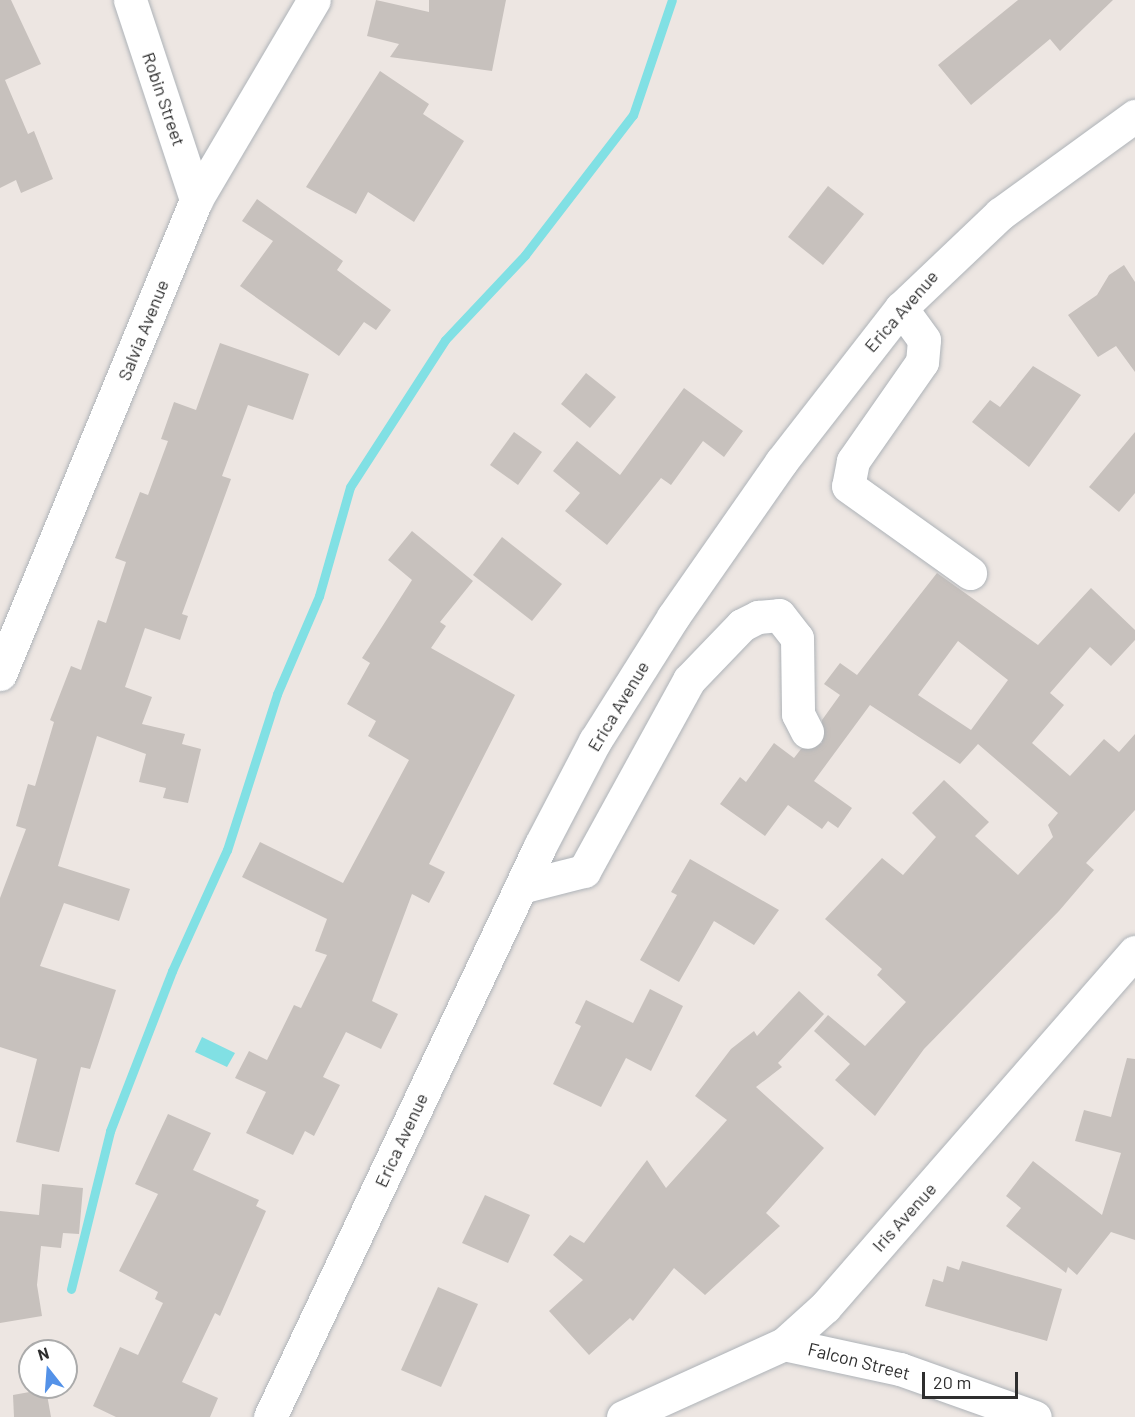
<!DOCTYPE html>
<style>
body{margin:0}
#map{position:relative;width:1135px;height:1417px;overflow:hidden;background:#ede6e2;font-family:Barlow,sans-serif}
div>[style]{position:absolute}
.water>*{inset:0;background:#81e0e4}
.stream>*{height:9px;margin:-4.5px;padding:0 4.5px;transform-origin:4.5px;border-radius:4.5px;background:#81e0e4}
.building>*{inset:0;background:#c7c1bd}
.roads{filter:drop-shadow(0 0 2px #aeb3b8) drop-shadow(0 0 2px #aeb3b8)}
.minor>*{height:33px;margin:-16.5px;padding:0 16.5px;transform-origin:16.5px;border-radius:16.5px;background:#fff}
span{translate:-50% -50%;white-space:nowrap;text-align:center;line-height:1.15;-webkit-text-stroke:4.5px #fff;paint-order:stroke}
.street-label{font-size:18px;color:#2e2e2e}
.north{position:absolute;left:18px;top:1339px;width:60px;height:60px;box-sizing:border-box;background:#fff;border:2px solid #ababab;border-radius:50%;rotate:343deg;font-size:16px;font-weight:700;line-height:24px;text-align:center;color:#2e2e2e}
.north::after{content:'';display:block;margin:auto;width:21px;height:27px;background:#5492e8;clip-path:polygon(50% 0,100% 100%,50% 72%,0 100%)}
.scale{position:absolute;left:922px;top:1372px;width:96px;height:27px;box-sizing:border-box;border:3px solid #2e2e2e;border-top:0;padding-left:8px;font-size:18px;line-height:21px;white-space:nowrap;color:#2e2e2e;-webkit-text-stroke:4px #fff;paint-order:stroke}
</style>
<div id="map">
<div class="water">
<div style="clip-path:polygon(202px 1037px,235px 1053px,227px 1067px,195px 1052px)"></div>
</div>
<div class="stream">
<div style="left:71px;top:1289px;width:163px;rotate:-76.1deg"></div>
<div style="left:110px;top:1131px;width:172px;rotate:-68.8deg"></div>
<div style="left:172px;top:971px;width:133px;rotate:-65.6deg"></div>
<div style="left:227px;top:850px;width:164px;rotate:-72.2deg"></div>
<div style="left:277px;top:694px;width:107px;rotate:-66.8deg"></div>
<div style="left:319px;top:596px;width:113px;rotate:-74.1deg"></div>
<div style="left:350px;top:487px;width:175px;rotate:-57.1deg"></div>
<div style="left:445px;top:340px;width:117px;rotate:-46.7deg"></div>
<div style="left:525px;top:255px;width:177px;rotate:-52.4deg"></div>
<div style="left:633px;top:115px;width:121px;rotate:-71.3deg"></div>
</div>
<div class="building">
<div style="clip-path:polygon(0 0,11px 0,41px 64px,5px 80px,28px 134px,34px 131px,53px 179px,21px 193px,16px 180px,0 188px)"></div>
<div style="clip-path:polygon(376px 0,429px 12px,429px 0,506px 0,492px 71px,390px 57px,399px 44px,367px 36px)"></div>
<div style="clip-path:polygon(1018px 0,1113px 0,1060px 51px,1050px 39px,971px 105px,938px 65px)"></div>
<div style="clip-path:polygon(380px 71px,429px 104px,423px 114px,464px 141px,414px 222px,368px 192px,356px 214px,306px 187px)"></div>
<div style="clip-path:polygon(828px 186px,864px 214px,823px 265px,788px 237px)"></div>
<div style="clip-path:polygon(257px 199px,343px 261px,337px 270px,391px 310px,376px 330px,364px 322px,339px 356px,240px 286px,273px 241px,242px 221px)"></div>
<div style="clip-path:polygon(1124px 265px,1135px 282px,1135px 372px,1116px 346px,1098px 357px,1068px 315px,1097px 295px,1109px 275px)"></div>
<div style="clip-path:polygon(220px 343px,309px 374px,293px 420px,248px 405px,222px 476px,231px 479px,182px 614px,188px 616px,180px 640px,145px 628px,125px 687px,152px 697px,142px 724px,185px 734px,182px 744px,201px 749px,188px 803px,163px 798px,166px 788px,139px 782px,146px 754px,97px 736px,58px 866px,130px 889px,119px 921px,64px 903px,40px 966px,116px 990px,90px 1069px,81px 1067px,59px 1152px,16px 1142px,37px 1059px,0 1047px,0 898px,26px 829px,16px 826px,28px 784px,35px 786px,54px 722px,50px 720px,71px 666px,81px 670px,98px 620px,106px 623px,126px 562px,115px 558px,140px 492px,148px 495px,168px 441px,161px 439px,174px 402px,196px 410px)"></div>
<div style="clip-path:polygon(1033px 366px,1081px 395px,1029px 467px,972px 422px,990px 400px,1000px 407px)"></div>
<div style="clip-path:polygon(586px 373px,616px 397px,590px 428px,561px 404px)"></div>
<div style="clip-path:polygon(684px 388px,743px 431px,724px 457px,703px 441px,671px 485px,661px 478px,607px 545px,565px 511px,580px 493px,553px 471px,577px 441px,620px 475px)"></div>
<div style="clip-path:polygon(514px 432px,542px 452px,518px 485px,490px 465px)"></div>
<div style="clip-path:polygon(1135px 432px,1135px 493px,1119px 512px,1089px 487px)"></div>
<div style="clip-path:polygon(412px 531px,473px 581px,440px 622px,446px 626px,431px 648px,515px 695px,429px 864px,445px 872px,429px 903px,412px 894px,372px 1001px,398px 1014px,381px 1049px,346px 1032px,323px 1077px,340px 1085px,314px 1136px,305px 1131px,293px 1155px,246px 1133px,266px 1092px,235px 1078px,249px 1051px,267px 1060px,294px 1005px,301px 1008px,327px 955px,315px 951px,327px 919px,242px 877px,260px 842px,343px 883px,409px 760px,368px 736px,376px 721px,347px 704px,370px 663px,362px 658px,412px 580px,388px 560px)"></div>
<div style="clip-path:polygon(502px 537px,562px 584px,532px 621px,473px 575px)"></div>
<div style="clip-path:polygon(evenodd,937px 573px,1038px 645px,1091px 588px,1135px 630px,1135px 640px,1111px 666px,1090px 647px,1050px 693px,1064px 705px,1032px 743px,1070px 776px,1104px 739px,1119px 752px,1135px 734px,1135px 810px,1086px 863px,1094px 870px,1059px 911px,924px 1049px,875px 1116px,835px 1080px,850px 1064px,814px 1031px,828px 1015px,865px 1046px,906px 1002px,877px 975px,882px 969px,825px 919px,882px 858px,903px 875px,936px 837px,912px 813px,944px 780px,989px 822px,975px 836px,1018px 875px,1053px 837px,1048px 825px,1058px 813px,978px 744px,960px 764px,870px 705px,814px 781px,852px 808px,838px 828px,828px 821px,822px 829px,788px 805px,765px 836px,720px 804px,740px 777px,746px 782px,774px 743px,794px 758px,801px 749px,822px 743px,822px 720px,840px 695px,824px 684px,840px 663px,857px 675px,937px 573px,958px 641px,1008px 680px,971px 730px,918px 695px,958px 641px)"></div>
<div style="clip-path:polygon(690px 859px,779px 910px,754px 945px,714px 921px,679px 982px,640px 960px,677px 895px,671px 892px)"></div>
<div style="clip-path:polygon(650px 989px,683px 1006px,651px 1071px,626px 1058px,601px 1107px,553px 1084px,581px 1026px,575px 1023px,586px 1000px,633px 1023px)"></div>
<div style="clip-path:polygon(799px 991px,824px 1014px,778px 1063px,782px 1067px,756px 1087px,824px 1148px,766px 1213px,780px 1226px,705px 1295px,674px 1268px,633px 1321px,630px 1318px,589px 1355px,549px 1311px,583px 1280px,553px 1255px,570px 1235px,584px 1243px,647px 1160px,666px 1188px,727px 1120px,695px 1096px,731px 1049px,754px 1031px,757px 1036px)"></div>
<div style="clip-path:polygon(1127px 1058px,1135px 1059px,1135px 1240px,1111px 1232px,1077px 1275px,1068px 1267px,1066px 1273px,1006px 1226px,1021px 1208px,1006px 1196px,1033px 1161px,1102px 1215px,1121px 1153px,1075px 1141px,1084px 1110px,1111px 1117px)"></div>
<div style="clip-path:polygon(168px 1114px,211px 1133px,193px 1170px,259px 1200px,256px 1206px,266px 1211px,220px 1316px,215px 1313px,182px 1382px,218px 1398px,210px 1417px,116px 1417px,93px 1406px,120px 1347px,138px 1355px,163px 1303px,155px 1299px,158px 1292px,119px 1271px,158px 1194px,135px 1184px)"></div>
<div style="clip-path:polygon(42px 1184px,83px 1188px,79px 1234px,63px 1233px,61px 1248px,41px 1246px,37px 1285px,42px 1316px,0 1323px,0 1211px,39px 1215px)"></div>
<div style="clip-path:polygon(485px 1195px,530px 1215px,508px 1263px,462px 1243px)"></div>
<div style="clip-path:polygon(962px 1261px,1062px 1289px,1047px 1341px,925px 1306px,933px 1279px,943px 1282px,947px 1266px,959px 1270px)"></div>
<div style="clip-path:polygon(438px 1287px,478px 1304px,441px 1387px,401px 1370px)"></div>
<div style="clip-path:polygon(46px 1389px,51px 1417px,14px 1417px,13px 1395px)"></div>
</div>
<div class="roads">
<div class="minor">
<div style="left:130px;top:0;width:211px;rotate:71.7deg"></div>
<div style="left:901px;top:308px;width:39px;rotate:54deg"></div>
<div style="left:924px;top:340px;width:22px;rotate:95deg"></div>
<div style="left:922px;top:362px;width:121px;rotate:124.9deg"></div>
<div style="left:853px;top:461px;width:25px;rotate:101deg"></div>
<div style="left:848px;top:486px;width:150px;rotate:35.5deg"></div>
<div style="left:0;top:674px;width:513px;rotate:-67.53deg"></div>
<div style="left:196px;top:200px;width:232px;rotate:-59.5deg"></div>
<div style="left:521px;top:887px;width:65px;rotate:-14.3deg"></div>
<div style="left:584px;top:871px;width:218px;rotate:-61.2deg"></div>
<div style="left:689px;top:680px;width:76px;rotate:-46.1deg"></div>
<div style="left:742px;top:625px;width:18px;rotate:-27deg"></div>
<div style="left:758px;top:617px;width:21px;rotate:-5deg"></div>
<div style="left:779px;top:615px;width:29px;rotate:52deg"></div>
<div style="left:797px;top:638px;width:76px;rotate:89.2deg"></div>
<div style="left:798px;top:714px;width:20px;rotate:63deg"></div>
<div style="left:784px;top:1344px;width:119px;rotate:12.2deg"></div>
<div style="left:900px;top:1369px;width:143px;rotate:19.6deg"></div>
<div style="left:270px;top:1417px;width:632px;rotate:-64.69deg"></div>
<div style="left:540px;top:846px;width:119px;rotate:-62.4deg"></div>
<div style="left:595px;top:741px;width:146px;rotate:-57.8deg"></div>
<div style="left:673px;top:617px;width:189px;rotate:-55.1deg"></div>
<div style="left:781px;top:462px;width:195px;rotate:-52.1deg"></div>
<div style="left:901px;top:308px;width:137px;rotate:-43.5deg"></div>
<div style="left:1000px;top:214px;width:167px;rotate:-36deg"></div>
<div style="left:623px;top:1417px;width:177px;rotate:-24.4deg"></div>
<div style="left:784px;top:1344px;width:55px;rotate:-42.1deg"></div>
<div style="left:825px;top:1307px;width:471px;rotate:-48.9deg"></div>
</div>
</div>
<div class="street-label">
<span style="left:164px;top:99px;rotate:71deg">Robin Street</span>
<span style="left:901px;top:311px;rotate:-49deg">Erica Avenue</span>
<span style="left:143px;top:330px;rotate:-68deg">Salvia Avenue</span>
<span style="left:618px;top:706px;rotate:-59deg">Erica Avenue</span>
<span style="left:401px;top:1140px;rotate:-65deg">Erica Avenue</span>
<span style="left:904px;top:1217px;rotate:-48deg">Iris Avenue</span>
<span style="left:859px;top:1361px;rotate:14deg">Falcon Street</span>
</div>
<div class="north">N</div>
<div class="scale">20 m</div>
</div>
